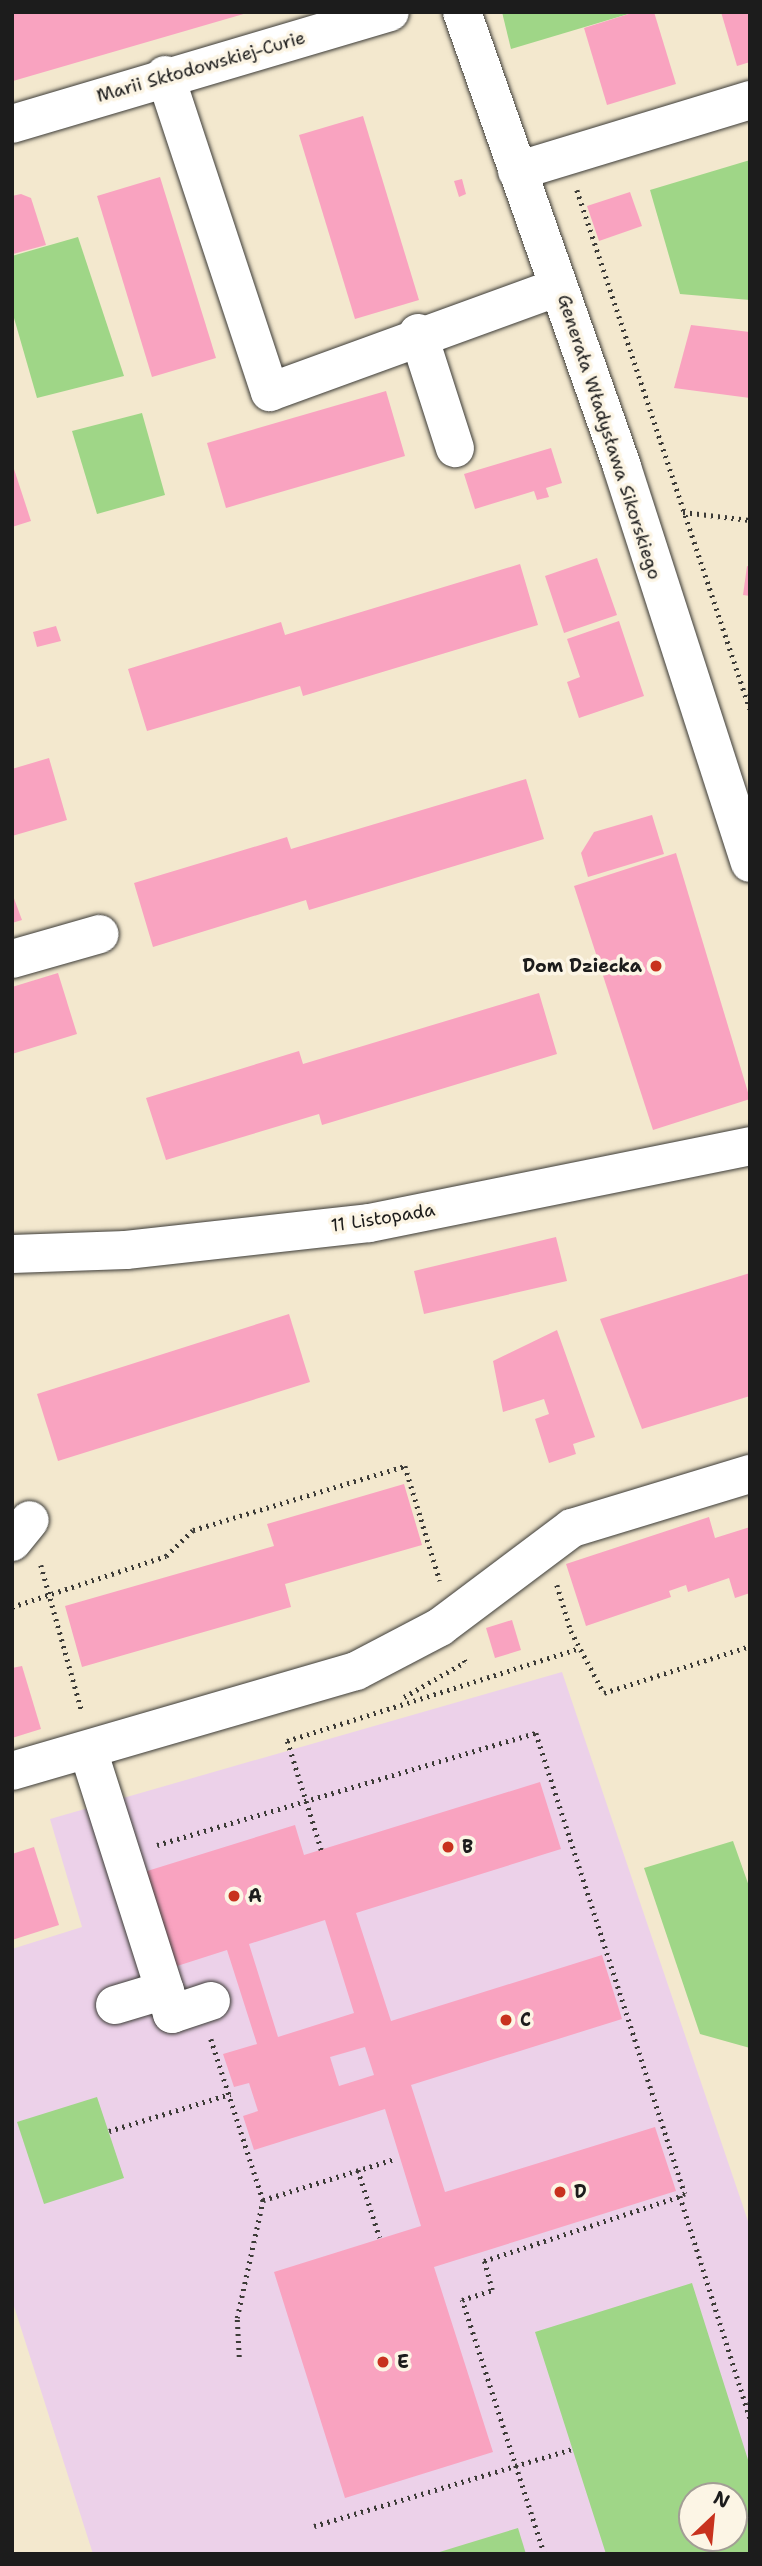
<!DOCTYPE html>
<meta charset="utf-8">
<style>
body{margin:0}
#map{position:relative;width:762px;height:2566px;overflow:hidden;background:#f3e8ce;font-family:"Shantell Sans",sans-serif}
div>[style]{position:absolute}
.built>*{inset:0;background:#ecd1e9}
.green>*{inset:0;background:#9fd687}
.building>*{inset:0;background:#f9a3c0}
.path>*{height:4.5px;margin-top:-2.25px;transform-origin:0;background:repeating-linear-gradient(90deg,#3c3b37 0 2px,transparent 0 7px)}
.roads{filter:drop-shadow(0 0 2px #3c3b37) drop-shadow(0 0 2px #3c3b37)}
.minor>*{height:38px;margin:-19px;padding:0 19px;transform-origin:19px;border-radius:19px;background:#fff}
.dots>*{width:19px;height:19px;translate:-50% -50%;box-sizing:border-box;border:4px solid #fcf5e5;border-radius:50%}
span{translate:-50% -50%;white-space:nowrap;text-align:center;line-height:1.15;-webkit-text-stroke:7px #fcf5e5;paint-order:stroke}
.street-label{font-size:18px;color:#1c1c1c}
.poi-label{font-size:18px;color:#1c1c1c;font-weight:700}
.right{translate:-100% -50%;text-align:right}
.left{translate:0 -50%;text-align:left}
.frame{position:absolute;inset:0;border:14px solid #1c1c1c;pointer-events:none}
.north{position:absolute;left:678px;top:2482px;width:70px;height:70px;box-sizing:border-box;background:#fcf5e5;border:2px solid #a29e95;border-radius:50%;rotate:26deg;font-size:19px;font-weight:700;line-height:28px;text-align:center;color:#1c1c1c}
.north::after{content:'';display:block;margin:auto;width:24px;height:32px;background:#c8321e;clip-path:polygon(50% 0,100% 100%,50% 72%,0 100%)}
</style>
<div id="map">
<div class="built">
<div style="clip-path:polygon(evenodd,562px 1672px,750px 2227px,750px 2554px,93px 2554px,12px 2300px,12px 1949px,82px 1927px,50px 1819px,562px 1672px,692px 2496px,734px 2496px,734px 2538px,692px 2538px,692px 2496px)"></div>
</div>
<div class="green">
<div style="clip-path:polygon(502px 12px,635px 12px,511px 49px)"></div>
<div style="clip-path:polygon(750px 160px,750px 300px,680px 294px,650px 190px)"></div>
<div style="clip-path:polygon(78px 237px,124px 376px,37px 398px,12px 311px,12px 256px)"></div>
<div style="clip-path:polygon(142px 413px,165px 495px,97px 514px,72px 431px)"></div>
<div style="clip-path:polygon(733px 1841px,750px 1889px,750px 2048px,700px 2034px,644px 1868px)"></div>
<div style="clip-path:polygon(97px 2097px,124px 2178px,44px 2204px,17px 2122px)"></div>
<div style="clip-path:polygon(evenodd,692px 2283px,750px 2466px,750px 2554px,606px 2554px,535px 2332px,692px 2283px,734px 2496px,734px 2538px,692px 2538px,692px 2496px,734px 2496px)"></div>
<div style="clip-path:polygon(518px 2528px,526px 2554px,433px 2554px)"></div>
</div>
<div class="building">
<div style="clip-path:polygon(18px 12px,247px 12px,247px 13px,13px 81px,12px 14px)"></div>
<div style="clip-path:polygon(635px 12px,654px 12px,676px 84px,607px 105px,584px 28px)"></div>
<div style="clip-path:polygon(721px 12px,750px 12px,750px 62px,737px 66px)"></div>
<div style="clip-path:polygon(363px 116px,419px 300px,355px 319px,299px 135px)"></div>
<div style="clip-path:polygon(160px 177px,216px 358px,152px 377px,97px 196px)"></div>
<div style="clip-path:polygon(462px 179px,466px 194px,459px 197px,454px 181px)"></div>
<div style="clip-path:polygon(630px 192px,642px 226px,599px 241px,587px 206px)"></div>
<div style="clip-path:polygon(21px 194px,31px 198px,46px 245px,13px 254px,12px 196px)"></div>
<div style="clip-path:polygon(691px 325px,750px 332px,750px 398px,674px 388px)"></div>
<div style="clip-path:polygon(386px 391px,405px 456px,226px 508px,207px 443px)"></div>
<div style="clip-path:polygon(551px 448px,562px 483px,546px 488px,549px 497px,537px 500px,534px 491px,475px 509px,464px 474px)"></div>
<div style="clip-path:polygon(12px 463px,31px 521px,12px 527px)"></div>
<div style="clip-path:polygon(597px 558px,617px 615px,564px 633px,545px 576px)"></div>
<div style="clip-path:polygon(520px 564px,538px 625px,303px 696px,300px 686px,147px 731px,128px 669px,281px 622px,285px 635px)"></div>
<div style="clip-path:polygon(747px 566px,750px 567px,750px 596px,743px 595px)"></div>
<div style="clip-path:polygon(619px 621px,644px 696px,579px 718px,567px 682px,580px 677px,567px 639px)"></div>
<div style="clip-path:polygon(56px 626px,61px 641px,37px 647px,33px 632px)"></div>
<div style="clip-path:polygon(49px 758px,67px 820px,12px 836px,12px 769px)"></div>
<div style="clip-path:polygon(526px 779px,544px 839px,309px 910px,306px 900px,153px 947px,134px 883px,287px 837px,291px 849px)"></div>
<div style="clip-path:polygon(652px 815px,664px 854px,588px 877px,581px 853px,594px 832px)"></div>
<div style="clip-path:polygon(676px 853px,750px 1099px,653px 1130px,574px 886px)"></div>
<div style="clip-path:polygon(12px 893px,22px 920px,12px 923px)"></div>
<div style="clip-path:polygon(58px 973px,77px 1034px,12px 1054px,12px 987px)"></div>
<div style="clip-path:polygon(539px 993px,557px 1054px,322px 1125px,319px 1114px,166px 1160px,146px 1098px,299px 1051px,303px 1064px)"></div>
<div style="clip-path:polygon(556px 1237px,567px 1281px,424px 1314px,414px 1271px)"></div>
<div style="clip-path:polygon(750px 1273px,750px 1396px,642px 1429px,600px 1319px)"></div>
<div style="clip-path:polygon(289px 1314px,310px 1382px,58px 1461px,37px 1394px)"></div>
<div style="clip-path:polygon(557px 1330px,595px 1437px,573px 1444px,576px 1454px,549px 1463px,535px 1419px,549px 1414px,544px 1399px,503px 1412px,493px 1361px)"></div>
<div style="clip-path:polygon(404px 1484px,422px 1545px,285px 1584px,291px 1607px,82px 1667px,65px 1606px,274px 1546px,267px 1524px)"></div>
<div style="clip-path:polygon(709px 1517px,715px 1538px,750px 1527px,750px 1593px,735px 1598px,729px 1578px,688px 1592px,686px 1585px,669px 1591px,671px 1597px,586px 1626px,566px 1564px)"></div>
<div style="clip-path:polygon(512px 1620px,521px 1650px,495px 1658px,486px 1628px)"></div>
<div style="clip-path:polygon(22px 1666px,41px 1729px,12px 1738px,12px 1668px)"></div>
<div style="clip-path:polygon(evenodd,540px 1782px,561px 1849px,356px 1913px,391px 2021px,602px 1955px,622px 2019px,411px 2085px,445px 2192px,655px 2127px,676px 2191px,434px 2267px,493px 2452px,345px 2498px,274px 2272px,421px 2226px,385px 2109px,254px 2150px,243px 2116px,258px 2111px,249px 2083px,234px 2087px,223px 2054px,257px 2044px,227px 1950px,174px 1967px,144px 1872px,295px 1825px,304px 1855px,540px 1782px,325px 1920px,354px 2013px,278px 2037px,249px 1944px,325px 1920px,540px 1782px,365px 2047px,374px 2075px,339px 2086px,330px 2057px,365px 2047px)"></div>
<div style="clip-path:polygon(34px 1847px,59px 1925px,12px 1940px,12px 1854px)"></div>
</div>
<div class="path">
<div style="left:577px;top:190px;width:547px;rotate:71.57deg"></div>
<div style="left:683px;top:512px;width:67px;rotate:6.8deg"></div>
<div style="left:41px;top:1565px;width:153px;rotate:74.4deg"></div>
<div style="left:557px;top:1585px;width:48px;rotate:73.1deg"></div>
<div style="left:571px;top:1631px;width:70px;rotate:62deg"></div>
<div style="left:604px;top:1693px;width:153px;rotate:-17.8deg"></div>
<div style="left:12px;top:1607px;width:162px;rotate:-18.3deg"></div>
<div style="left:166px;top:1556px;width:37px;rotate:-44deg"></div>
<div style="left:193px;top:1530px;width:221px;rotate:-16.8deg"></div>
<div style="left:405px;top:1466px;width:120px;rotate:73.1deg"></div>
<div style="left:404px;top:1697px;width:70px;rotate:-29.8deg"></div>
<div style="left:465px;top:1662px;width:6px;rotate:-121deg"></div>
<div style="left:157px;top:1845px;width:395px;rotate:-16.5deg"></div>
<div style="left:536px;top:1733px;width:484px;rotate:72.1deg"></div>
<div style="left:685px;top:2194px;width:5px;rotate:158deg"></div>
<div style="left:680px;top:2196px;width:233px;rotate:72.5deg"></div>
<div style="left:321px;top:1850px;width:114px;rotate:-107.3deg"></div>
<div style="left:287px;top:1741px;width:307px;rotate:-17.6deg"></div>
<div style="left:211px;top:2039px;width:169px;rotate:72.1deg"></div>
<div style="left:263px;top:2200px;width:138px;rotate:-17.3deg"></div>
<div style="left:109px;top:2131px;width:127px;rotate:-17deg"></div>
<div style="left:358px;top:2170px;width:71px;rotate:72.1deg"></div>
<div style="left:239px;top:2357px;width:39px;rotate:-93deg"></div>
<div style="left:237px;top:2318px;width:121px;rotate:-77.6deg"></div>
<div style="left:314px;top:2526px;width:270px;rotate:-16.6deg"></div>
<div style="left:544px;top:2554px;width:267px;rotate:-107.9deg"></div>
<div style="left:462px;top:2300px;width:32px;rotate:-18deg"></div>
<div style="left:492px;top:2290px;width:30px;rotate:-105deg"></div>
<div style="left:484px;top:2261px;width:206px;rotate:-18.3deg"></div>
</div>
<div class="roads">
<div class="minor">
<div style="left:462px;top:12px;width:482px;rotate:70.6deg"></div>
<div style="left:622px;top:467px;width:416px;rotate:72.1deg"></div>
<div style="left:165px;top:75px;width:334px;rotate:71.7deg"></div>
<div style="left:270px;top:392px;width:307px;rotate:-20deg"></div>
<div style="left:12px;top:124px;width:394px;rotate:-16.5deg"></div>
<div style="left:517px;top:171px;width:244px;rotate:-16.9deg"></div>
<div style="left:418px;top:333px;width:121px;rotate:72.2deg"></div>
<div style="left:12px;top:959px;width:91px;rotate:-15.9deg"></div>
<div style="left:12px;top:1254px;width:114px;rotate:-2deg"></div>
<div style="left:126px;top:1250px;width:244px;rotate:-6.3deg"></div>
<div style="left:369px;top:1223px;width:389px;rotate:-11.4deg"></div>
<div style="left:12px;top:1542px;width:28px;rotate:-51deg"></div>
<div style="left:88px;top:1750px;width:277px;rotate:72.3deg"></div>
<div style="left:172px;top:2014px;width:41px;rotate:-18.4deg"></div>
<div style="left:12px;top:1771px;width:358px;rotate:-16.2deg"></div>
<div style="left:356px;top:1671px;width:95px;rotate:-27.6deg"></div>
<div style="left:440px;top:1627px;width:165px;rotate:-36.9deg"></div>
<div style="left:572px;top:1528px;width:186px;rotate:-16.9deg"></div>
<div style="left:115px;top:2005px;width:52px;rotate:-16.7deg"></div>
</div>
</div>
<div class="dots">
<div style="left:656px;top:966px;background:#c8321e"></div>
<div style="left:448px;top:1847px;background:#c8321e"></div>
<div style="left:234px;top:1896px;background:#c8321e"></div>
<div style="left:506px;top:2020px;background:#c8321e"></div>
<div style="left:560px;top:2192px;background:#c8321e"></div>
<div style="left:383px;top:2362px;background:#c8321e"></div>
</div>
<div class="street-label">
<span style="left:201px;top:67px;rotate:-16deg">Marii Skłodowskiej-Curie</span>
<span style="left:609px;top:437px;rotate:72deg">Generała Władysława Sikorskiego</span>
<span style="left:383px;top:1218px;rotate:-9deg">11 Listopada</span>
</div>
<div class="poi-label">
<span class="right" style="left:642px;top:966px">Dom Dziecka</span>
<span class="left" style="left:462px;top:1847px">B</span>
<span class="left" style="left:248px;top:1896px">A</span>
<span class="left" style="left:520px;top:2020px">C</span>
<span class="left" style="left:574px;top:2192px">D</span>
<span class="left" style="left:397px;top:2362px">E</span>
</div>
<div class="frame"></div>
<div class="north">N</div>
</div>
